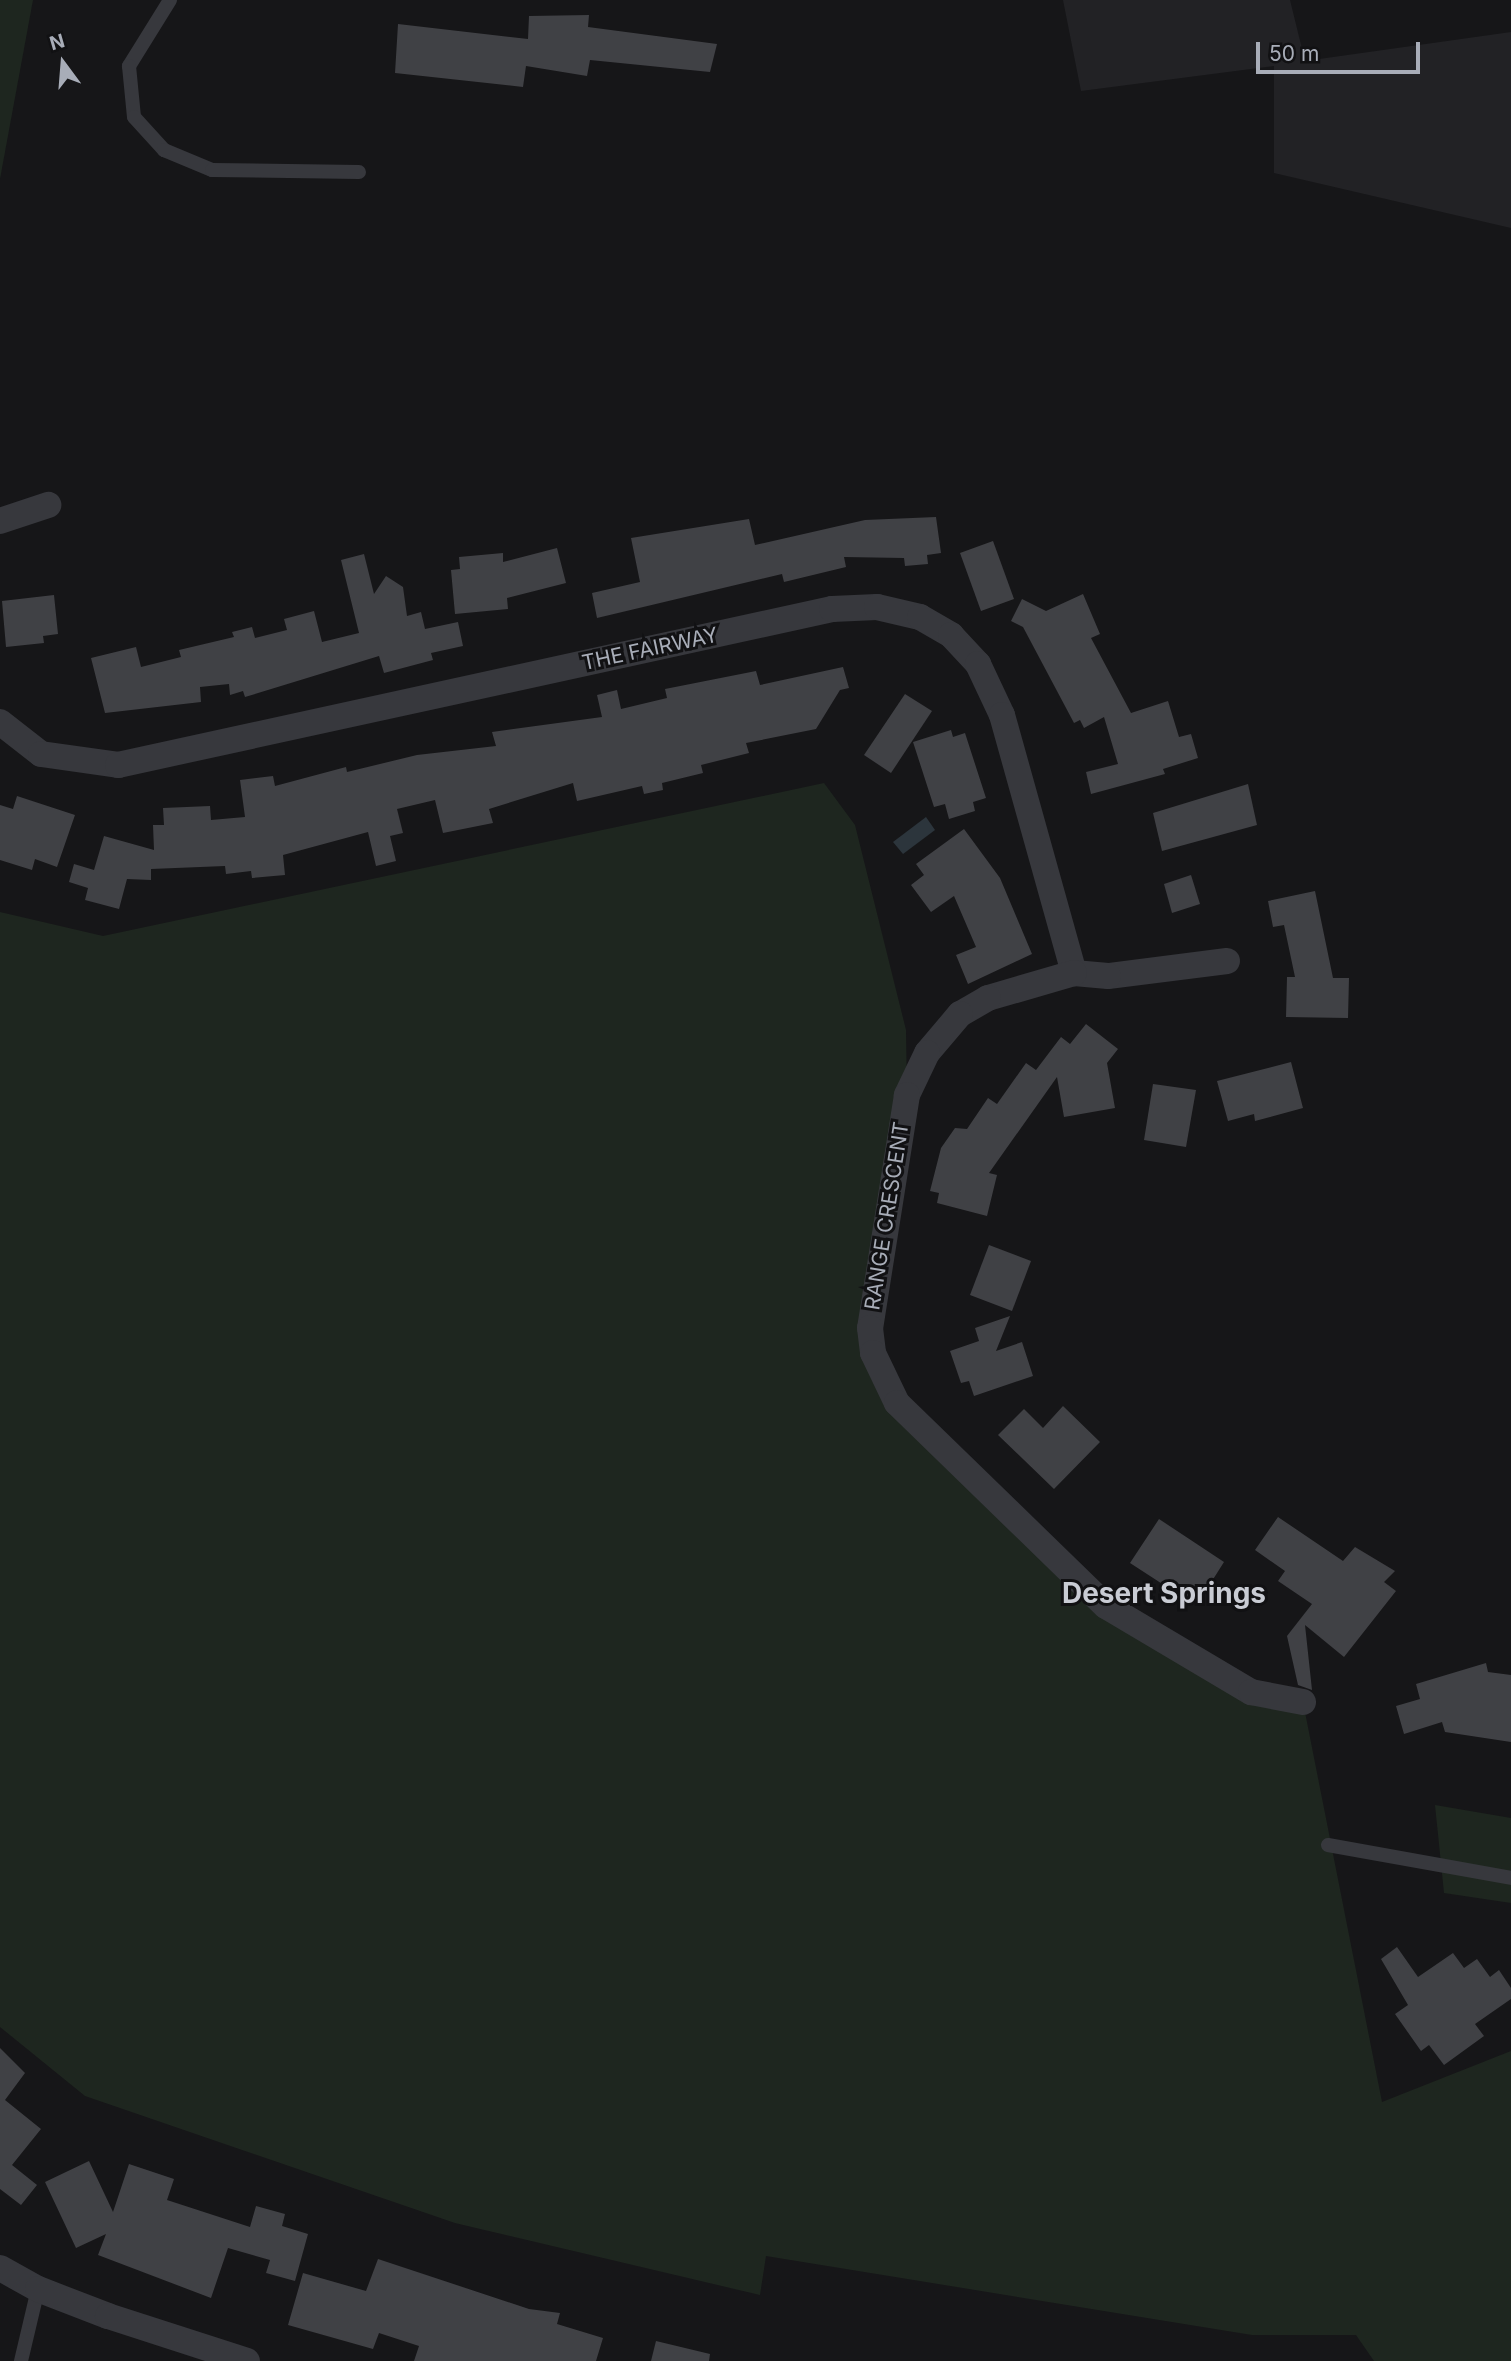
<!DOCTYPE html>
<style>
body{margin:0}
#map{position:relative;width:1511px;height:2361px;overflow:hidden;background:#161618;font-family:Inter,sans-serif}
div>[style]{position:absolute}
.built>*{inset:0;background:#222225}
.green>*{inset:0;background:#1e261f}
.water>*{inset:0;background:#2c353c}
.building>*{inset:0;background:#404145}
.lane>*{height:14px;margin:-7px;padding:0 7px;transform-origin:7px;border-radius:7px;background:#37383d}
.street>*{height:26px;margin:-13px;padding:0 13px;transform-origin:13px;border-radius:13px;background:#37383d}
span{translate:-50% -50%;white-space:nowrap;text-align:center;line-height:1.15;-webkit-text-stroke:6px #111113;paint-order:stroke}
.street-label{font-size:21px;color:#a8adb8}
.district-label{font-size:28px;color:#c9ccd4;font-weight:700}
.north{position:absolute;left:28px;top:28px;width:70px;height:70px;-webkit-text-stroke:5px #111113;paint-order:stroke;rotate:344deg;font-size:19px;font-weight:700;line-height:28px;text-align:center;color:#a8adb8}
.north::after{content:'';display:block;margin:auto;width:24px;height:32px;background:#a8adb8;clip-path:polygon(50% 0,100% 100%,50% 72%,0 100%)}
.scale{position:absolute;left:1256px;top:42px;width:164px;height:32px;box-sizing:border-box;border:4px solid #a8adb8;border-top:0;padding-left:9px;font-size:21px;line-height:24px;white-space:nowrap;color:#a8adb8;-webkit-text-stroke:5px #111113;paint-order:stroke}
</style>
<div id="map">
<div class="built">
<div style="clip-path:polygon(1063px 0,1290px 0,1305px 61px,1511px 32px,1511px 228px,1274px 173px,1274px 66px,1081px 91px)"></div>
</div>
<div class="green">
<div style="clip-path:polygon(0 0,33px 0,0 179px)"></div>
<div style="clip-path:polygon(824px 783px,855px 825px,906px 1030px,907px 1095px,870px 1307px,880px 1370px,1144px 1630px,1303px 1702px,1382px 2102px,1511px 2051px,1511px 2361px,1374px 2361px,1356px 2335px,1252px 2335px,766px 2256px,760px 2295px,455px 2223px,85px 2096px,0 2027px,0 912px,103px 936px)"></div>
<div style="clip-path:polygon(1435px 1805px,1511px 1818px,1511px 1903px,1444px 1893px)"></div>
</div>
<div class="water">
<div style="clip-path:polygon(926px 817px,935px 830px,903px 854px,893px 842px)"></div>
</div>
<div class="building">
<div style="clip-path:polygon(589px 15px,588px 27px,717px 44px,710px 72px,590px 60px,587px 76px,526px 66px,523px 87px,395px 73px,398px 24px,528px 39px,529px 16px)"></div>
<div style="clip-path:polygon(936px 517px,941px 553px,927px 555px,928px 564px,905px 566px,904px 558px,844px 557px,846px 567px,784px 582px,782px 574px,597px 618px,592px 593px,640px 582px,631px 538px,749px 519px,755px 545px,865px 520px)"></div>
<div style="clip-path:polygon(993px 541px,1014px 599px,981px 611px,960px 553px)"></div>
<div style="clip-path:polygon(557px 548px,566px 583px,507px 598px,508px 609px,455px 614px,451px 570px,460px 569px,459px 557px,503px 553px,503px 562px)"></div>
<div style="clip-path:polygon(364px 554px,374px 594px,386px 576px,403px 587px,407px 616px,421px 612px,425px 629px,458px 622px,463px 646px,431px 653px,433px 660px,384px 673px,379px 656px,245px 697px,243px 691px,230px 695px,229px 684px,200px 687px,201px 702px,105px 713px,91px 658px,136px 647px,141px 667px,181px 657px,179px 650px,234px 637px,232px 632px,252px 627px,255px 638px,287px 630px,284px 619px,314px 611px,322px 642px,359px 633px,341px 560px)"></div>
<div style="clip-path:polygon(1083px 594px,1100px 634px,1091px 638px,1131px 713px,1168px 701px,1179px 737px,1191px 734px,1198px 758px,1163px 769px,1165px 774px,1091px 794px,1086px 772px,1118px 764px,1104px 717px,1084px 728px,1080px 720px,1074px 723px,1023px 627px,1011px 621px,1022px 599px,1046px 611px)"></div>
<div style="clip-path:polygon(54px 595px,58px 634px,43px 636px,44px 643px,6px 647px,2px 601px)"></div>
<div style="clip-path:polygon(843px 667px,849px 688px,840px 690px,816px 729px,746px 743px,749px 753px,701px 765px,703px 773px,662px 783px,663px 790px,644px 794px,642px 786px,577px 801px,573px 783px,489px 809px,493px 823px,443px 833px,435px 800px,397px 809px,403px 833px,390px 836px,396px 861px,376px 866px,368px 832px,283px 855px,285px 875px,252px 878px,251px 871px,226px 874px,225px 866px,151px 869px,151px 880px,127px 879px,119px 909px,85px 900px,88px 888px,69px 882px,74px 864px,94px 870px,104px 836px,154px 850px,153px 825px,164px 825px,163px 808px,210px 806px,211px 820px,245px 817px,240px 780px,273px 776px,275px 786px,346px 767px,347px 772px,417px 755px,496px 746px,492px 732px,602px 717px,597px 695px,617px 690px,621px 709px,667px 698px,665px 689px,756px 671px,760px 685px)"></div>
<div style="clip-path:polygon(905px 694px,932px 711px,891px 773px,864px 755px)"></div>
<div style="clip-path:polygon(951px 730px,953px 737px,965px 733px,986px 798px,973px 802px,975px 811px,949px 819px,945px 804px,934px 807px,913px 742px)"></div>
<div style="clip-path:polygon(1248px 784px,1257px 825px,1162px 851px,1153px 813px)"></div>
<div style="clip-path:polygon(17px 796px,75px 815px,57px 867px,35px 859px,32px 870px,0 860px,0 805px,13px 809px)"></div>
<div style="clip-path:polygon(964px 829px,1000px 878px,1032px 954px,968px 984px,956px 955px,976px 947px,954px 896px,931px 912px,911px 885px,924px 875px,916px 864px)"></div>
<div style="clip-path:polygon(1191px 875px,1200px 904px,1172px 913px,1164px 884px)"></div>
<div style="clip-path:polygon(1315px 891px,1333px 978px,1349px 978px,1348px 1018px,1286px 1017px,1287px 977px,1295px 977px,1284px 925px,1273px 927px,1268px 901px)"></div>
<div style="clip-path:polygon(1086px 1024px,1118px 1049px,1107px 1063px,1115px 1108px,1064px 1117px,1057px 1077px,989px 1173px,997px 1175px,987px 1216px,937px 1203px,939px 1193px,930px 1191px,941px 1148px,955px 1128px,967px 1129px,988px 1098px,997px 1104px,1026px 1063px,1036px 1070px,1061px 1037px,1070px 1044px)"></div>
<div style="clip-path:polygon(1291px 1062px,1303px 1108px,1255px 1121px,1254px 1114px,1228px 1121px,1217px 1081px)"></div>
<div style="clip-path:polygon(1153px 1084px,1196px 1090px,1186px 1147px,1144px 1140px)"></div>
<div style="clip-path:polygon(989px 1245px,1031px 1261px,1012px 1311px,970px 1295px)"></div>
<div style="clip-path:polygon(1010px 1316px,996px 1351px,1022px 1342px,1033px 1376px,974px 1396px,969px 1381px,961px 1383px,950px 1351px,979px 1341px,975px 1328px)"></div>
<div style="clip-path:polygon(1063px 1406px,1100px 1442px,1054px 1489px,998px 1435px,1024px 1409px,1043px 1428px)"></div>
<div style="clip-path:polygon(1278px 1517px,1343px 1561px,1355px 1547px,1395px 1571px,1384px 1582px,1396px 1591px,1344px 1657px,1305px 1625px,1312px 1690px,1298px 1685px,1287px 1636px,1312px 1604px,1278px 1581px,1285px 1571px,1255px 1550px)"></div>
<div style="clip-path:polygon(1159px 1519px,1224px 1562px,1200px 1600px,1191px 1594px,1187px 1600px,1130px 1563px)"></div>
<div style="clip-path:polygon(1486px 1663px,1488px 1672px,1511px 1675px,1511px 1742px,1445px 1732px,1442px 1722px,1404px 1734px,1396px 1706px,1420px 1699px,1416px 1684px)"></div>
<div style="clip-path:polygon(1397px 1947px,1418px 1977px,1453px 1953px,1464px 1968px,1477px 1959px,1490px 1977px,1499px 1970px,1511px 1988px,1511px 1999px,1475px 2024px,1484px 2036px,1444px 2065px,1429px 2045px,1421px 2051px,1395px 2014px,1408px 2005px,1381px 1959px)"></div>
<div style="clip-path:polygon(0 2048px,25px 2073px,5px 2100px,41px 2129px,12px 2165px,37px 2185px,21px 2205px,0 2189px)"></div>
<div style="clip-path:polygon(89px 2161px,113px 2212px,129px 2164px,174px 2179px,167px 2200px,250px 2227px,256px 2206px,285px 2214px,282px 2226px,308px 2234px,295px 2281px,266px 2273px,270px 2260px,228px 2248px,211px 2298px,98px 2255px,106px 2234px,76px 2248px,45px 2182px)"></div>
<div style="clip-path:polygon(378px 2259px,529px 2309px,560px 2313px,557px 2324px,603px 2338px,596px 2361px,414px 2361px,419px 2346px,379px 2333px,373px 2349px,288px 2325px,303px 2273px,366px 2291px)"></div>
<div style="clip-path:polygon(656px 2341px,710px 2354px,709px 2361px,651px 2361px)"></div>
</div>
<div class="lane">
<div style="left:170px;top:0;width:78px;rotate:121.8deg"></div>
<div style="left:129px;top:66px;width:51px;rotate:84.4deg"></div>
<div style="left:134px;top:117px;width:45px;rotate:47.7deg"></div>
<div style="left:164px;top:150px;width:52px;rotate:22.6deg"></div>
<div style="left:212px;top:170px;width:147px;rotate:0.8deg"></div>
<div style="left:1328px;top:1845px;width:186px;rotate:10.2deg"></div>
<div style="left:21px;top:2361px;width:74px;rotate:-76.7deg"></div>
</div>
<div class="street">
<div style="left:0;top:521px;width:51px;rotate:-18.4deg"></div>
<div style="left:0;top:722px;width:52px;rotate:38deg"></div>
<div style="left:41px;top:754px;width:78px;rotate:8.1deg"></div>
<div style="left:118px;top:765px;width:731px;rotate:-12.32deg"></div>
<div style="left:832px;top:609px;width:45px;rotate:-2.5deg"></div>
<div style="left:877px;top:607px;width:44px;rotate:13.1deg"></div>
<div style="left:920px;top:617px;width:36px;rotate:30deg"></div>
<div style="left:951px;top:635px;width:40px;rotate:47deg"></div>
<div style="left:978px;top:664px;width:56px;rotate:64.8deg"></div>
<div style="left:1002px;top:715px;width:268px;rotate:74.4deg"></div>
<div style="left:1227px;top:961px;width:120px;rotate:172.8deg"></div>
<div style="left:1108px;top:976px;width:34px;rotate:-175deg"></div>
<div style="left:1074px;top:973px;width:90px;rotate:163.8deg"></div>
<div style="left:988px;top:998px;width:32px;rotate:150deg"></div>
<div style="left:960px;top:1014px;width:51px;rotate:130.2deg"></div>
<div style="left:927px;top:1053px;width:47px;rotate:115.5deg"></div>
<div style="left:907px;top:1095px;width:236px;rotate:99deg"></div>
<div style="left:870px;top:1328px;width:25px;rotate:83deg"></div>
<div style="left:873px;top:1353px;width:55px;rotate:64.4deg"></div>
<div style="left:897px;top:1403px;width:291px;rotate:44.2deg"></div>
<div style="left:1106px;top:1606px;width:169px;rotate:30.7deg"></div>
<div style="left:1251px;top:1692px;width:53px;rotate:10.9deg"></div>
<div style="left:0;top:2268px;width:43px;rotate:28.9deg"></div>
<div style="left:38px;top:2289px;width:75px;rotate:21.1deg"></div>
<div style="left:108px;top:2316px;width:146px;rotate:17.9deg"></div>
</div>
<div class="street-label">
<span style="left:650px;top:649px;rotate:-12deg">THE FAIRWAY</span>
<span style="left:887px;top:1216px;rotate:-81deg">RANGE CRESCENT</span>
</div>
<div class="district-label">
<span style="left:1164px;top:1593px">Desert Springs</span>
</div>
<div class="north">N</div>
<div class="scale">50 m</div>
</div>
